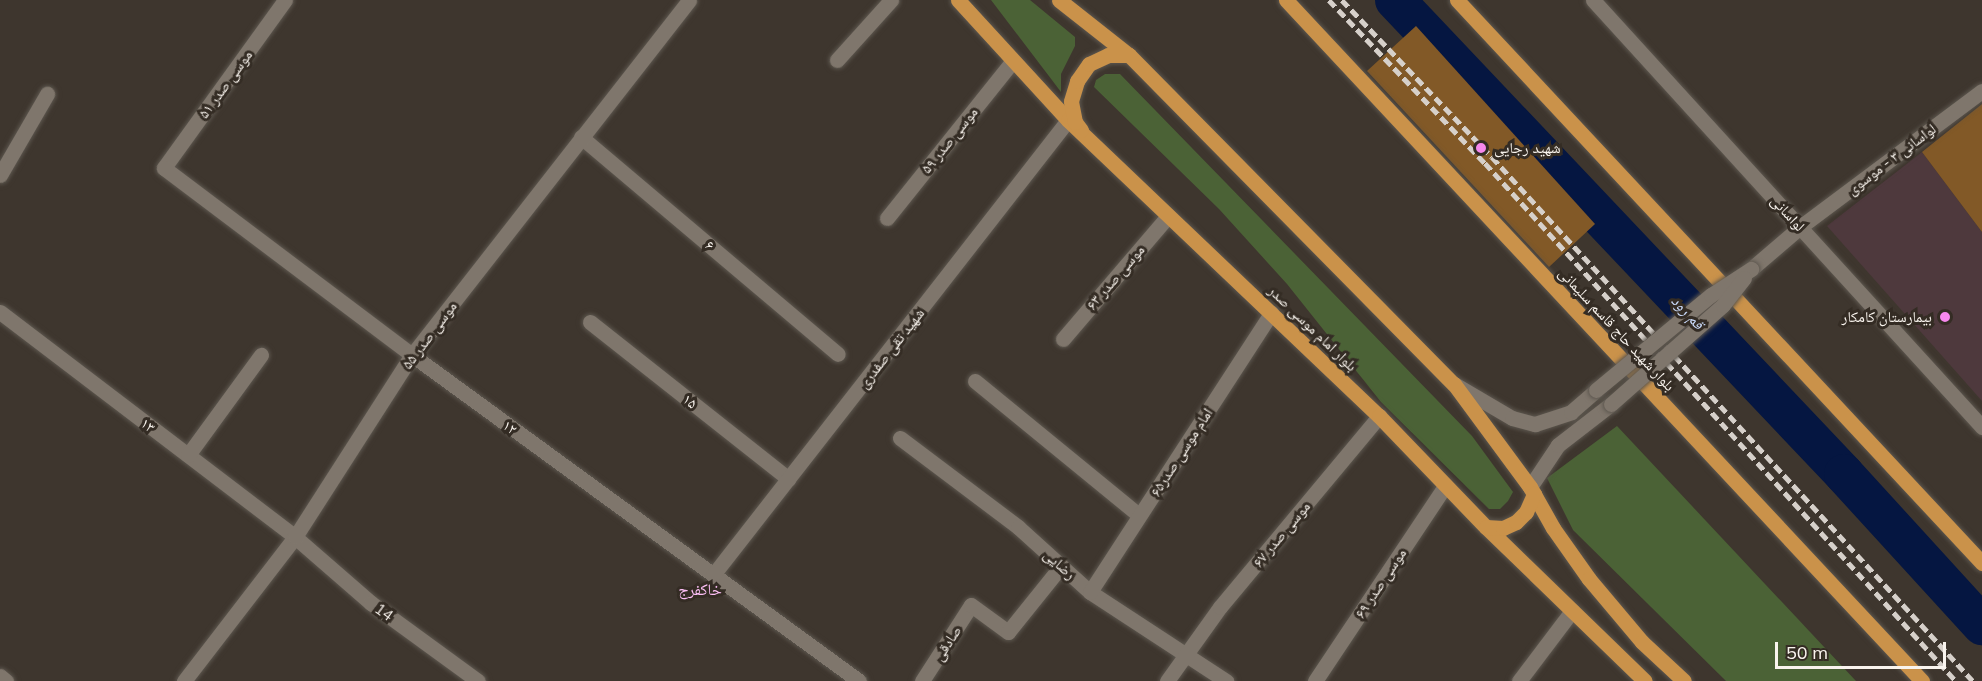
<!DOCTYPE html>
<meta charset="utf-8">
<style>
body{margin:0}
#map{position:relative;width:1982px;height:681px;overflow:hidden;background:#3e362e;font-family:Mulish,"Noto Naskh Arabic",sans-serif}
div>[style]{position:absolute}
.medical>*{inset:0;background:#4e393d}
.green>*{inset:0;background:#4b6236}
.river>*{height:40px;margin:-20px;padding:0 20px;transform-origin:20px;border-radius:20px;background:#051641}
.building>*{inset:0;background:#825927}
.roads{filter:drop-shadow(0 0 2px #5c564e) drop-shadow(0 0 2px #5c564e)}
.street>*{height:15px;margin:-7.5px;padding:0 7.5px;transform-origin:7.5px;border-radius:7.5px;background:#7f766c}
.secondary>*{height:15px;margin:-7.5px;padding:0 7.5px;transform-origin:7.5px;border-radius:7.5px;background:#7f766c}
.primary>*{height:15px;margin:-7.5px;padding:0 7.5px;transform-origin:7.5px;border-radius:7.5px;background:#ca924a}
.rail>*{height:4.5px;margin-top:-2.25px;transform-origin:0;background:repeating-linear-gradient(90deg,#d6d0ca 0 9px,transparent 0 13.5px)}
.bridges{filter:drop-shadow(0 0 2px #5c564e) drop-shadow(0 0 2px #5c564e)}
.secondary-bridge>*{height:15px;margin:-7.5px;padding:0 7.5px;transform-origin:7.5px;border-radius:7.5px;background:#7f766c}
.dots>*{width:16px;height:16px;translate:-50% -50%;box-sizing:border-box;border:3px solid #342c24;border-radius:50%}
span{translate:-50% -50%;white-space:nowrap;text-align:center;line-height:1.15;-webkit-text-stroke:6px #342c24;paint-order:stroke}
.street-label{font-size:15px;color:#f9f4ee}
.poi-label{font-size:15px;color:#f9f4ee}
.left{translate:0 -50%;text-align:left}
.right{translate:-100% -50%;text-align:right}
.water-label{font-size:16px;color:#c9d9f8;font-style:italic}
.neighbourhood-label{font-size:16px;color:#fdbff6}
.scale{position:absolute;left:1775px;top:642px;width:171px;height:27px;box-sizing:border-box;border:3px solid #f9f4ee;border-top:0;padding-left:8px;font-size:18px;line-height:21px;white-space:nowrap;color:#f9f4ee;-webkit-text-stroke:4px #342c24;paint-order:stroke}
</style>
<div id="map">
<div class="medical">
<div style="clip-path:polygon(1922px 152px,1982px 232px,1982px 401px,1827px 226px)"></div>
</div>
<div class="green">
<div style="clip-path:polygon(991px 0,1030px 0,1075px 37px,1075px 46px,1061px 74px,1061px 92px)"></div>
<div style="clip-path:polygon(1105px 74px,1120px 74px,1472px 436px,1513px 492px,1508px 501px,1500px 509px,1489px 509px,1381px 402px,1287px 284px,1219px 209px,1094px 87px,1096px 80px)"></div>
<div style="clip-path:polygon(1617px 426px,1856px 681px,1726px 681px,1573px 530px,1547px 478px)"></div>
</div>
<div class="river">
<div style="left:1395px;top:0;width:653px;rotate:46.55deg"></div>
<div style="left:1844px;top:474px;width:205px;rotate:47.6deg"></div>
</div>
<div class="building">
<div style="clip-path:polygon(1416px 26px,1595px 224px,1549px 267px,1367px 71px)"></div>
<div style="clip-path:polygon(1982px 104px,1982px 232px,1922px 152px)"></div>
</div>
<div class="roads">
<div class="street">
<div style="left:285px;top:0;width:207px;rotate:125.8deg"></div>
<div style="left:164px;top:168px;width:311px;rotate:37deg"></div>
<div style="left:412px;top:355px;width:553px;rotate:36.1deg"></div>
<div style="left:837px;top:60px;width:81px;rotate:-48deg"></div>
<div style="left:581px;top:137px;width:336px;rotate:40.2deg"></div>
<div style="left:0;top:175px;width:94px;rotate:-59.9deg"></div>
<div style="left:887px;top:218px;width:200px;rotate:-51.3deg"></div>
<div style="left:1800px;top:227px;width:227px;rotate:-36.8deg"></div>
<div style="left:0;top:312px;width:371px;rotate:37.3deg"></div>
<div style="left:295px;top:537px;width:101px;rotate:41deg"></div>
<div style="left:371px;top:603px;width:132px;rotate:36.1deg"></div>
<div style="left:590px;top:322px;width:253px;rotate:38.3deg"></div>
<div style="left:1063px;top:339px;width:162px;rotate:-49.5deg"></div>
<div style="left:975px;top:381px;width:212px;rotate:39.3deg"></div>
<div style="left:900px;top:438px;width:148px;rotate:37deg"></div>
<div style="left:1018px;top:527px;width:97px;rotate:42.1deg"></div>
<div style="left:1090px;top:592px;width:163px;rotate:33.2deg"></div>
<div style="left:188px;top:455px;width:124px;rotate:-53.9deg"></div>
<div style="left:713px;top:575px;width:577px;rotate:-52.04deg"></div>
<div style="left:1090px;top:592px;width:333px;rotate:-57deg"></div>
<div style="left:0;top:676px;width:8px;rotate:40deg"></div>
<div style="left:184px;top:681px;width:182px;rotate:-52.4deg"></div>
<div style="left:295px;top:537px;width:216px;rotate:-57.3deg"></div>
<div style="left:412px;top:355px;width:450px;rotate:-52deg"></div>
<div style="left:922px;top:681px;width:90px;rotate:-57.2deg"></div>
<div style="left:971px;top:605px;width:46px;rotate:36.1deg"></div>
<div style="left:1008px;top:632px;width:85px;rotate:-51.2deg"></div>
<div style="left:1167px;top:681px;width:91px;rotate:-54.4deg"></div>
<div style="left:1220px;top:607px;width:249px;rotate:-50.2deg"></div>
<div style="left:1315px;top:681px;width:234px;rotate:-56.3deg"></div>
<div style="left:1519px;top:681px;width:88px;rotate:-52.9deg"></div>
</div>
<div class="secondary">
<div style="left:1593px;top:0;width:578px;rotate:47.67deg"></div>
<div style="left:1751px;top:269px;width:65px;rotate:-40.6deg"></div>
<div style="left:1454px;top:384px;width:67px;rotate:30.4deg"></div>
<div style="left:1512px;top:418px;width:24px;rotate:15deg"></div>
<div style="left:1535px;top:424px;width:38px;rotate:-18deg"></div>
<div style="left:1571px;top:412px;width:33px;rotate:-41deg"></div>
<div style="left:1530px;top:487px;width:50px;rotate:-56.3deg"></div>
<div style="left:1558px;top:445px;width:67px;rotate:-37.7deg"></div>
</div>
<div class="primary">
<div style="left:958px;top:0;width:163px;rotate:47.5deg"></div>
<div style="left:1068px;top:120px;width:429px;rotate:43.6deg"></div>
<div style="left:1379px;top:416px;width:154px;rotate:46.1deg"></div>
<div style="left:1486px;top:527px;width:221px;rotate:44.1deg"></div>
<div style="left:1059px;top:0;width:89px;rotate:38.2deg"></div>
<div style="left:1129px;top:55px;width:462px;rotate:45.4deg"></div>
<div style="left:1454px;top:384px;width:128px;rotate:53.6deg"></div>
<div style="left:1530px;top:487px;width:47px;rotate:60.7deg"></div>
<div style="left:1553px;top:528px;width:62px;rotate:54.8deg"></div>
<div style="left:1589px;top:579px;width:82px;rotate:49.9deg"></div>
<div style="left:1642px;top:642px;width:57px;rotate:42.9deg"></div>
<div style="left:1286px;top:0;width:932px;rotate:46.96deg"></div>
<div style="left:1457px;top:0;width:770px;rotate:47deg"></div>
<div style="left:1081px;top:130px;width:10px;rotate:-127deg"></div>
<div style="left:1075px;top:122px;width:21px;rotate:-101deg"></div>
<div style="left:1071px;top:101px;width:21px;rotate:-73deg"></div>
<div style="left:1077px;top:81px;width:21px;rotate:-55deg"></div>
<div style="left:1089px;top:64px;width:21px;rotate:-25deg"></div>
<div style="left:1108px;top:55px;width:21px"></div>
<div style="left:1486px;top:527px;width:17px;rotate:3deg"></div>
<div style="left:1503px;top:528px;width:14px;rotate:-25deg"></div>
<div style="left:1516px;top:522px;width:14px;rotate:-45deg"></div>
<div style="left:1526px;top:512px;width:20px;rotate:-66deg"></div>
</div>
</div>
<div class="rail">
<div style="left:1329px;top:0;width:226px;rotate:46.3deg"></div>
<div style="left:1485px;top:163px;width:700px;rotate:47.72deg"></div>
<div style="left:1342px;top:0;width:217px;rotate:46.3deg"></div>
<div style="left:1492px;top:157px;width:711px;rotate:47.45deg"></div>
</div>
<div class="bridges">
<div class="secondary-bridge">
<div style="left:1596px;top:390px;width:149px;rotate:-39.6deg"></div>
<div style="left:1711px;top:295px;width:48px;rotate:-33deg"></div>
<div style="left:1611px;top:404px;width:149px;rotate:-41.5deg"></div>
<div style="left:1723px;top:305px;width:34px;rotate:-52deg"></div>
</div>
</div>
<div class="dots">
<div style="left:1481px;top:148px;background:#f688ed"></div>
<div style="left:1945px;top:317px;background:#f688ed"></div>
</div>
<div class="street-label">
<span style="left:225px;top:84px;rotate:-54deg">موسی صدر ۵۱</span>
<span style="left:949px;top:140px;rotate:-51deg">موسی صدر ۵۹</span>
<span style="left:1891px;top:159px;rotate:-37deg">لواسانی ۳ - موسوی</span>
<span style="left:1788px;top:213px;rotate:48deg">لواسانی</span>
<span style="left:710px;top:245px;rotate:40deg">۶</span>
<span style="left:1115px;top:277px;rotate:-49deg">موسی صدر ۶۳</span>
<span style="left:1313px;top:328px;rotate:44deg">بلوار امام موسی صدر</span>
<span style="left:1617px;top:329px;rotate:47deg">بلوار شهید حاج قاسم سلیمانی</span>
<span style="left:429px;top:335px;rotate:-53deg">موسی صدر ۵۵</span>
<span style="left:891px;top:348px;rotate:-52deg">شهید تقی صفدری</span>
<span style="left:690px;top:401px;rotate:38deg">۱۵</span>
<span style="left:148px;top:425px;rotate:37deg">۱۳</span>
<span style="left:510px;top:427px;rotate:36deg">۱۲</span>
<span style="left:1181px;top:452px;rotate:-57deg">امام موسی صدر۶۵</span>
<span style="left:1281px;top:534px;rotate:-50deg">موسی صدر ۶۷</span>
<span style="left:1060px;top:564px;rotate:42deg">رضایی</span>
<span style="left:1380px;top:583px;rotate:-56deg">موسی صدر ۶۹</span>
<span style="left:384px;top:612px;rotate:36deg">14</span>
<span style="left:947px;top:643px;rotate:-57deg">صادقی</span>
</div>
<div class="poi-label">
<span class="left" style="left:1494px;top:148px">شهید رجایی</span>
<span class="right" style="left:1932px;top:317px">بیمارستان کامکار</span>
</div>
<div class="water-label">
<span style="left:1688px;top:312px;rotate:47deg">قم رود</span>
</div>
<div class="neighbourhood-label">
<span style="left:700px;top:589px">خاکفرج</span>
</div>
<div class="scale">50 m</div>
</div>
